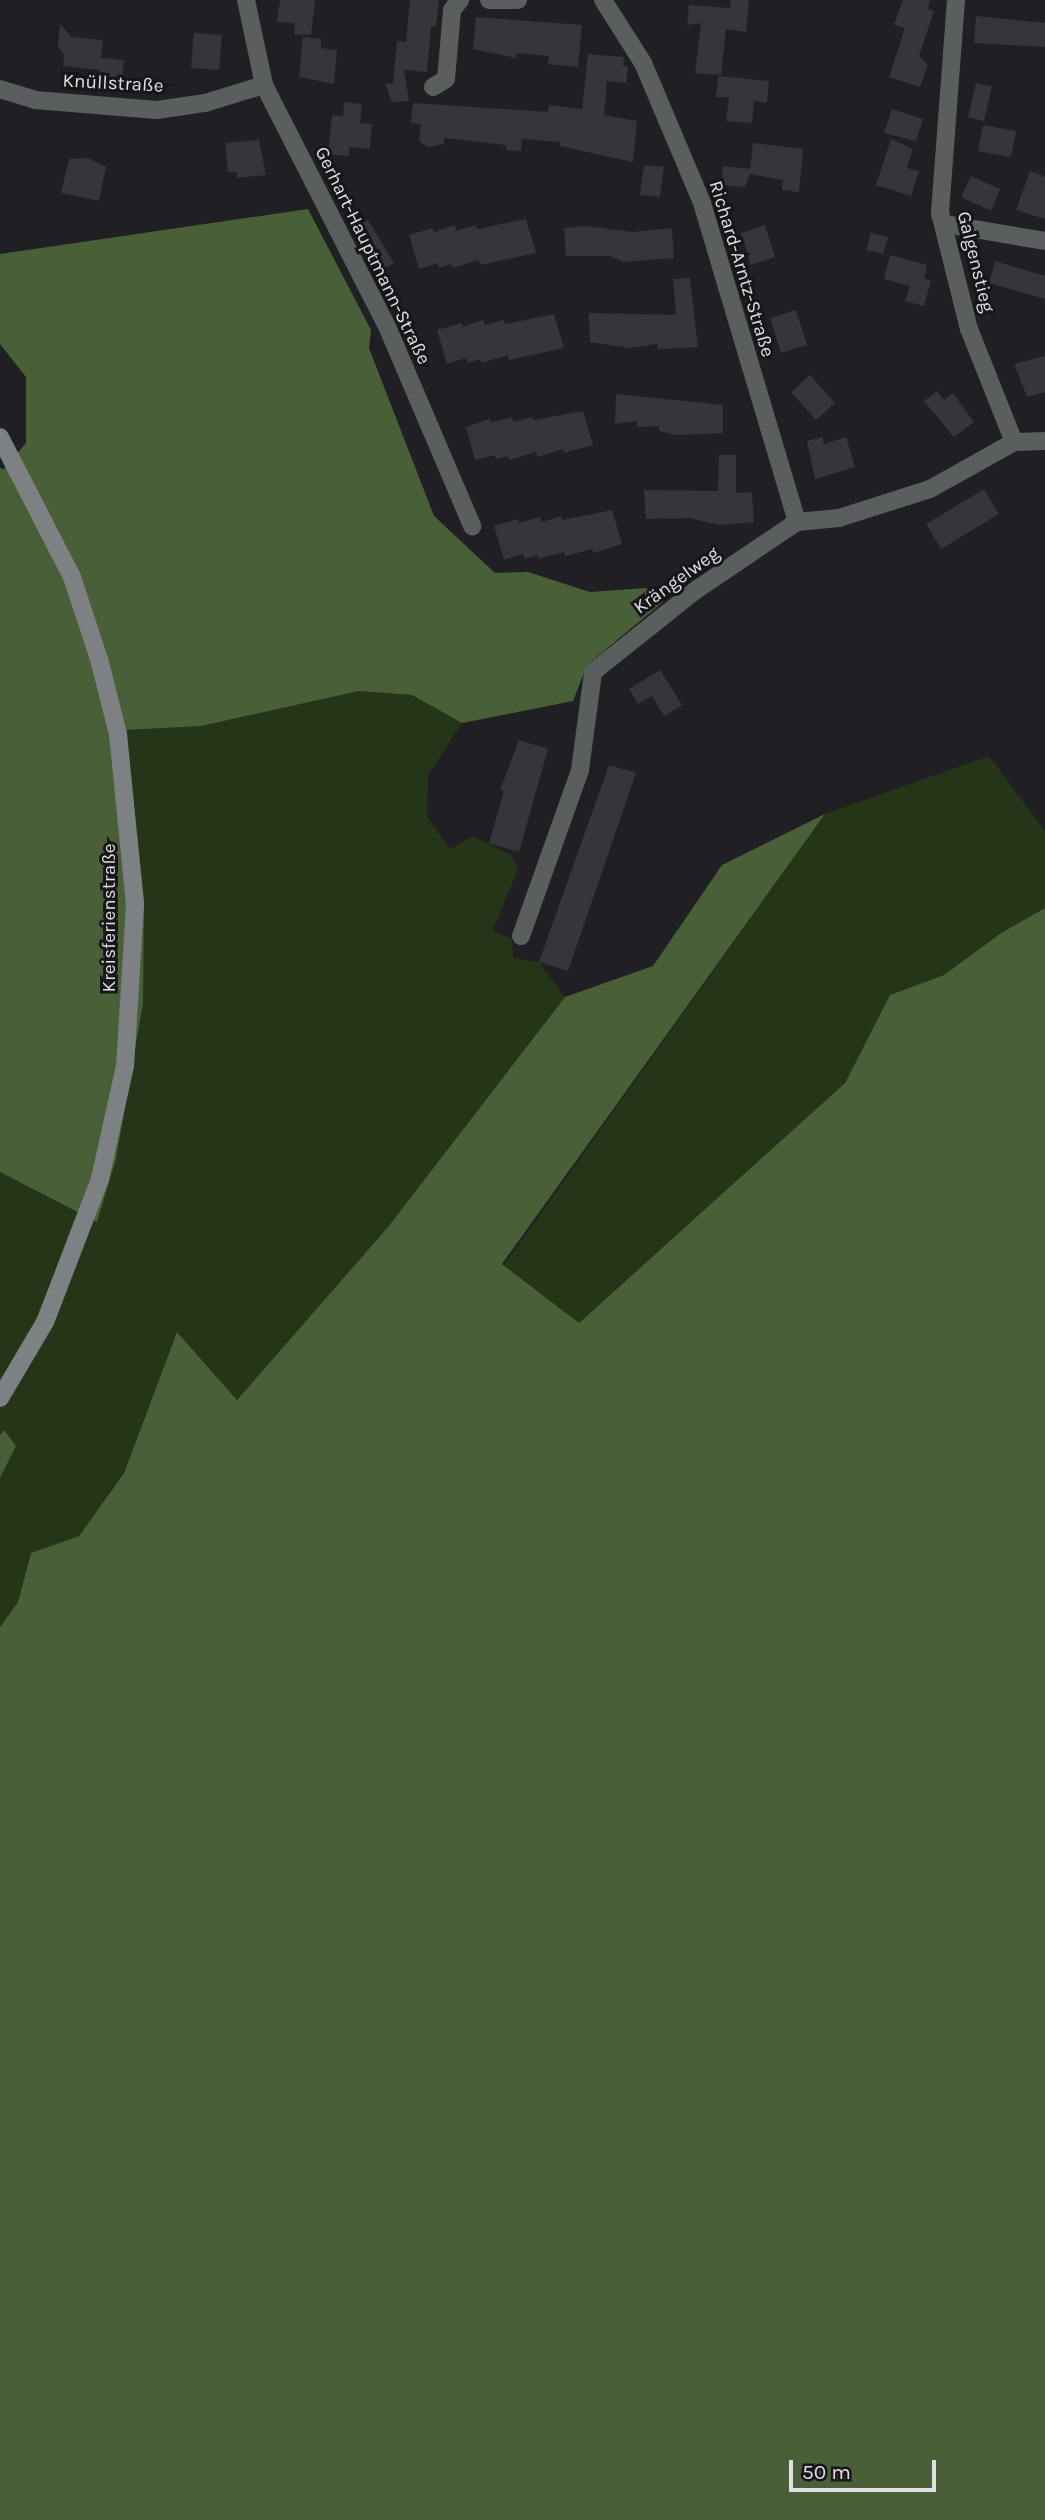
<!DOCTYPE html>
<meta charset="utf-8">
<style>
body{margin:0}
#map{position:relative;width:1045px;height:2520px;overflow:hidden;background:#201f23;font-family:Karla,sans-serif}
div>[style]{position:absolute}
.green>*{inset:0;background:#243617}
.forest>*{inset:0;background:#485f38}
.building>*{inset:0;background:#37353a}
.street>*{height:18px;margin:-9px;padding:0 9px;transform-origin:9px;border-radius:9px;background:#5b5e5f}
.secondary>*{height:18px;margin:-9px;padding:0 9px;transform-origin:9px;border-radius:9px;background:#7d8183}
span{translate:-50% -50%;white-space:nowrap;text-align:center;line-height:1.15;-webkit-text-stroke:6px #17161a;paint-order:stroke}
.street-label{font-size:19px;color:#e0dfe2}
.scale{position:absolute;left:789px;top:2460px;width:147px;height:32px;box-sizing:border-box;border:4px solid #e0dfe2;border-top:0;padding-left:9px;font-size:21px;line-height:24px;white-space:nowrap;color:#e0dfe2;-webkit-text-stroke:5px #17161a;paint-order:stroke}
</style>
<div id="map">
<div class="green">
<div style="clip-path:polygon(359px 691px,412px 695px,462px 723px,428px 775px,427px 817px,450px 849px,473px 836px,511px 855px,518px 869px,493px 930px,512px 939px,513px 958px,539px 962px,565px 997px,388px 1227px,237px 1400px,177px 1332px,124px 1472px,79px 1536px,31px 1553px,18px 1602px,0 1627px,0 1478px,16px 1446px,3px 1430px,0 1435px,0 1172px,97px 1222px,144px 899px,126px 730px,201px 726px)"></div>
<div style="clip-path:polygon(989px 756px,1045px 831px,1045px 908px,1001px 933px,944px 975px,890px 995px,845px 1083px,579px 1323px,504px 1265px,825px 814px)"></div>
</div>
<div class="forest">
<div style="clip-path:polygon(308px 209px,371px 330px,369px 348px,434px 516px,495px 573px,528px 572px,590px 592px,646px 588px,663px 602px,587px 665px,573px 701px,462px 723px,412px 695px,359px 691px,201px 726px,126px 730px,144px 899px,143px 1003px,116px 1159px,97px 1222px,0 1172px,0 468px,4px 469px,26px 443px,26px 377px,0 344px,0 254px)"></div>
<div style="clip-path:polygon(825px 814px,502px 1264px,579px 1323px,845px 1083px,890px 995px,944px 975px,1001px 933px,1045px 908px,1045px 2520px,0 2520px,0 1627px,18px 1602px,31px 1553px,79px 1536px,124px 1473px,177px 1332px,237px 1400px,388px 1227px,565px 997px,653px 966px,722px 865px)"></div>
<div style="clip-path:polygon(4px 1430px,16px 1446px,0 1478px,0 1435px)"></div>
</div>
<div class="building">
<div style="clip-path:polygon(280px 0,315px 0,311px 35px,294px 34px,295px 23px,277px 22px)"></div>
<div style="clip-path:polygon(410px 0,439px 0,436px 27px,431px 27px,427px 72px,404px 70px,409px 101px,392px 102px,385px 83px,393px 84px,397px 41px,406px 42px)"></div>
<div style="clip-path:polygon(731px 0,749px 0,746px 32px,726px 29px,721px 75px,695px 73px,701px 23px,687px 25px,689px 5px,730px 8px)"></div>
<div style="clip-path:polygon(903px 0,930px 0,928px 9px,934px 11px,919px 56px,928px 65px,920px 87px,889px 77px,905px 28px,894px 25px)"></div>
<div style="clip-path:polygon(976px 16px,1045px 23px,1045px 47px,974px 43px)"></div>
<div style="clip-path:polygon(476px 17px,582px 25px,578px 67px,548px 64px,549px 56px,516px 53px,516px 58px,473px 49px)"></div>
<div style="clip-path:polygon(60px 23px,71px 37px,103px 40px,101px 58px,124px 60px,122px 80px,99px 78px,100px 70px,63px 66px,64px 55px,58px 47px)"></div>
<div style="clip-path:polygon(194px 33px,222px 35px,219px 70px,191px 68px)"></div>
<div style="clip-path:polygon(303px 37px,321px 39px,321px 48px,337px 50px,334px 84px,299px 77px)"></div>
<div style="clip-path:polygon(588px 54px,624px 57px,623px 66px,628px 66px,626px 83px,607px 81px,604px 115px,637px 121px,633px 162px,560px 146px,560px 142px,522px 139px,521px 151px,506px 150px,506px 145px,444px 138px,444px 144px,428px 147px,419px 141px,421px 124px,411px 123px,413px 103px,548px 112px,549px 105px,582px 109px)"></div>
<div style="clip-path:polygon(718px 76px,769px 81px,767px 103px,754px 101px,752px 123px,726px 121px,729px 97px,716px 97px)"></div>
<div style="clip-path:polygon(976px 83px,992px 86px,984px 121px,968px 117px)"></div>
<div style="clip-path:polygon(344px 102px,362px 104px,360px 123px,372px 124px,370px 149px,349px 147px,349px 156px,328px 154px,332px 115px,343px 116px)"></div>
<div style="clip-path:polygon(892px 109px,923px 119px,916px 141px,884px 133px)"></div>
<div style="clip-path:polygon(983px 125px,1016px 131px,1011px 157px,978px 151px)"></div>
<div style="clip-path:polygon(891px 139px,913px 149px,907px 168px,919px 171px,911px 196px,876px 185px)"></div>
<div style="clip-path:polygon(259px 140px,266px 175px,237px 178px,237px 172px,228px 172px,225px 143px)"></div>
<div style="clip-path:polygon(753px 143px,803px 149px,799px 192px,782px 190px,783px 180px,750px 174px,745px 187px,721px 185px,723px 166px,750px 169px)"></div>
<div style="clip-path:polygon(89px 158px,106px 167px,99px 201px,61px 193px,69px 159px)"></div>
<div style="clip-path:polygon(644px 165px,664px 167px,660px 197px,640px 195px)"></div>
<div style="clip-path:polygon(1030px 171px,1045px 177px,1045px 219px,1016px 210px)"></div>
<div style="clip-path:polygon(971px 176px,1000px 189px,991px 211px,961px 197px)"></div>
<div style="clip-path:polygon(526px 219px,536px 253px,480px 265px,479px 260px,452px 268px,451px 264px,439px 268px,438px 263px,419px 269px,409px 235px,433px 228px,434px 232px,455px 225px,456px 231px,476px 225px,477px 229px)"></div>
<div style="clip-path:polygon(368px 220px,394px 263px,379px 272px,353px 228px)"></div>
<div style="clip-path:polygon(765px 225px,775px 257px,751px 265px,741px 233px)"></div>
<div style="clip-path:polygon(587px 226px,632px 232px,672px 228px,674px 258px,623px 262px,610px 256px,566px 256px,564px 228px)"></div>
<div style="clip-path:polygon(871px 233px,888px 237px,883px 254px,866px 250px)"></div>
<div style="clip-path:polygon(890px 255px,927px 265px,924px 278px,931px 281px,924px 306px,905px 301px,910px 286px,884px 279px)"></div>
<div style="clip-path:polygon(995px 261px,1045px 276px,1045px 299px,989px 283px)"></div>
<div style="clip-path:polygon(690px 278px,698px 347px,658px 349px,657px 344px,629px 348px,590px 342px,589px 313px,676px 315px,673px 279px)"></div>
<div style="clip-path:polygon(796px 310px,807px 345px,781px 353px,770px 318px)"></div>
<div style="clip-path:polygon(554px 314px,564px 348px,509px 360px,508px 355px,481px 363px,480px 359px,468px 363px,466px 358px,447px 364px,437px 330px,462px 323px,463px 327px,483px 320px,485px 325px,504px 320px,505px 324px)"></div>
<div style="clip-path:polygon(1045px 356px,1045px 392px,1027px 397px,1014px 364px)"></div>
<div style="clip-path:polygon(810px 375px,835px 403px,816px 420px,791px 392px)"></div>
<div style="clip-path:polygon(937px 391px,944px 400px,953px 393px,974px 422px,954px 437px,924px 401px)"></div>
<div style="clip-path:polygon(616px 394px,723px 405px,723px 433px,676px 435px,659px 431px,659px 426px,637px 427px,637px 421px,615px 424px)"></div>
<div style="clip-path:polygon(583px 411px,593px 445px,564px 453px,563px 449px,537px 457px,536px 452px,509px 460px,508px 456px,496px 459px,495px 455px,475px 460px,466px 427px,490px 419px,491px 423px,512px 417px,513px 422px,532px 417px,534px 420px)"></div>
<div style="clip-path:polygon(822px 437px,824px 444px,846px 437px,855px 467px,815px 479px,807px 441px)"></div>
<div style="clip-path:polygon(719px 455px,736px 455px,736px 493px,752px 492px,754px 522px,718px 525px,690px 518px,646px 519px,644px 490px,718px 491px)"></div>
<div style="clip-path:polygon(984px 489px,999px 514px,941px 549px,926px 524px)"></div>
<div style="clip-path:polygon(612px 510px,622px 544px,593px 553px,592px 549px,566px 556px,564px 552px,538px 559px,537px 555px,525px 559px,523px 554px,504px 560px,494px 526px,518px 519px,519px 523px,540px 517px,542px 522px,561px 516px,562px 520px)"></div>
<div style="clip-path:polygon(660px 670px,682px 705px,664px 716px,652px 696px,638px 704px,629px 689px)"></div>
<div style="clip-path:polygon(519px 740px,548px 749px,519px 852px,489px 843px,504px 791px,500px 790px)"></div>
<div style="clip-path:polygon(609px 765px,636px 773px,568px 971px,539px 962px)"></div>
</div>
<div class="street">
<div style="left:246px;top:0;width:87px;rotate:78deg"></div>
<div style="left:264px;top:85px;width:268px;rotate:63deg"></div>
<div style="left:386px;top:324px;width:220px;rotate:66.9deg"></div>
<div style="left:489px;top:0;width:29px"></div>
<div style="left:603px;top:0;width:75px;rotate:57.6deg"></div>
<div style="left:643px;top:63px;width:152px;rotate:67.1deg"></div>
<div style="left:702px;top:203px;width:333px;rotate:73.4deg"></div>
<div style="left:956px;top:0;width:214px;rotate:94.3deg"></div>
<div style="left:940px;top:213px;width:120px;rotate:76deg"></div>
<div style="left:969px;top:329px;width:122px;rotate:68.3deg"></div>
<div style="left:433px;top:87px;width:15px;rotate:-32deg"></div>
<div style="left:446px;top:79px;width:69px;rotate:-85deg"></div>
<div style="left:452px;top:10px;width:13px;rotate:-51deg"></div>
<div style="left:0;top:89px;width:37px;rotate:17deg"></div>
<div style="left:35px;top:100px;width:122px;rotate:4.7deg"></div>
<div style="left:157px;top:110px;width:49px;rotate:-8.3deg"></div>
<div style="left:205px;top:103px;width:62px;rotate:-17deg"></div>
<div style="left:945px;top:224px;width:101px;rotate:9.6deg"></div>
<div style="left:521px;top:936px;width:176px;rotate:-70.4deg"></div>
<div style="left:580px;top:770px;width:99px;rotate:-82.4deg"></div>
<div style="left:593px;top:672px;width:132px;rotate:-38.5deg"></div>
<div style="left:696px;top:590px;width:122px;rotate:-34deg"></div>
<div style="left:797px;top:522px;width:42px;rotate:-5.4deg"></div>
<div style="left:839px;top:518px;width:96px;rotate:-17.7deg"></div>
<div style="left:930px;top:489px;width:96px;rotate:-29.2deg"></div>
<div style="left:1014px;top:442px;width:31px;rotate:-2deg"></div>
</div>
<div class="secondary">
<div style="left:0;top:437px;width:157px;rotate:62.8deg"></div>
<div style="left:72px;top:577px;width:86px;rotate:71.8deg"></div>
<div style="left:99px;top:659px;width:77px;rotate:75.8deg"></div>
<div style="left:118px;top:734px;width:171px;rotate:84.3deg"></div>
<div style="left:135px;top:904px;width:162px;rotate:93.5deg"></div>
<div style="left:125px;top:1066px;width:116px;rotate:102.5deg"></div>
<div style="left:100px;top:1179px;width:153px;rotate:111deg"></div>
<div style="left:45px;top:1322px;width:88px;rotate:120.6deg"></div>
</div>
<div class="street-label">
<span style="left:113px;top:84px;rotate:3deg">Knüllstraße</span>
<span style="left:372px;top:256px;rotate:64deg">Gerhart-Hauptmann-Straße</span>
<span style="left:975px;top:262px;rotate:76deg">Galgenstieg</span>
<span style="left:741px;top:269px;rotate:73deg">Richard-Arntz-Straße</span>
<span style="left:677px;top:581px;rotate:-36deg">Krängelweg</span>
<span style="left:110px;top:918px;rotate:-90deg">Kreisferienstraße</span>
</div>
<div class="scale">50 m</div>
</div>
